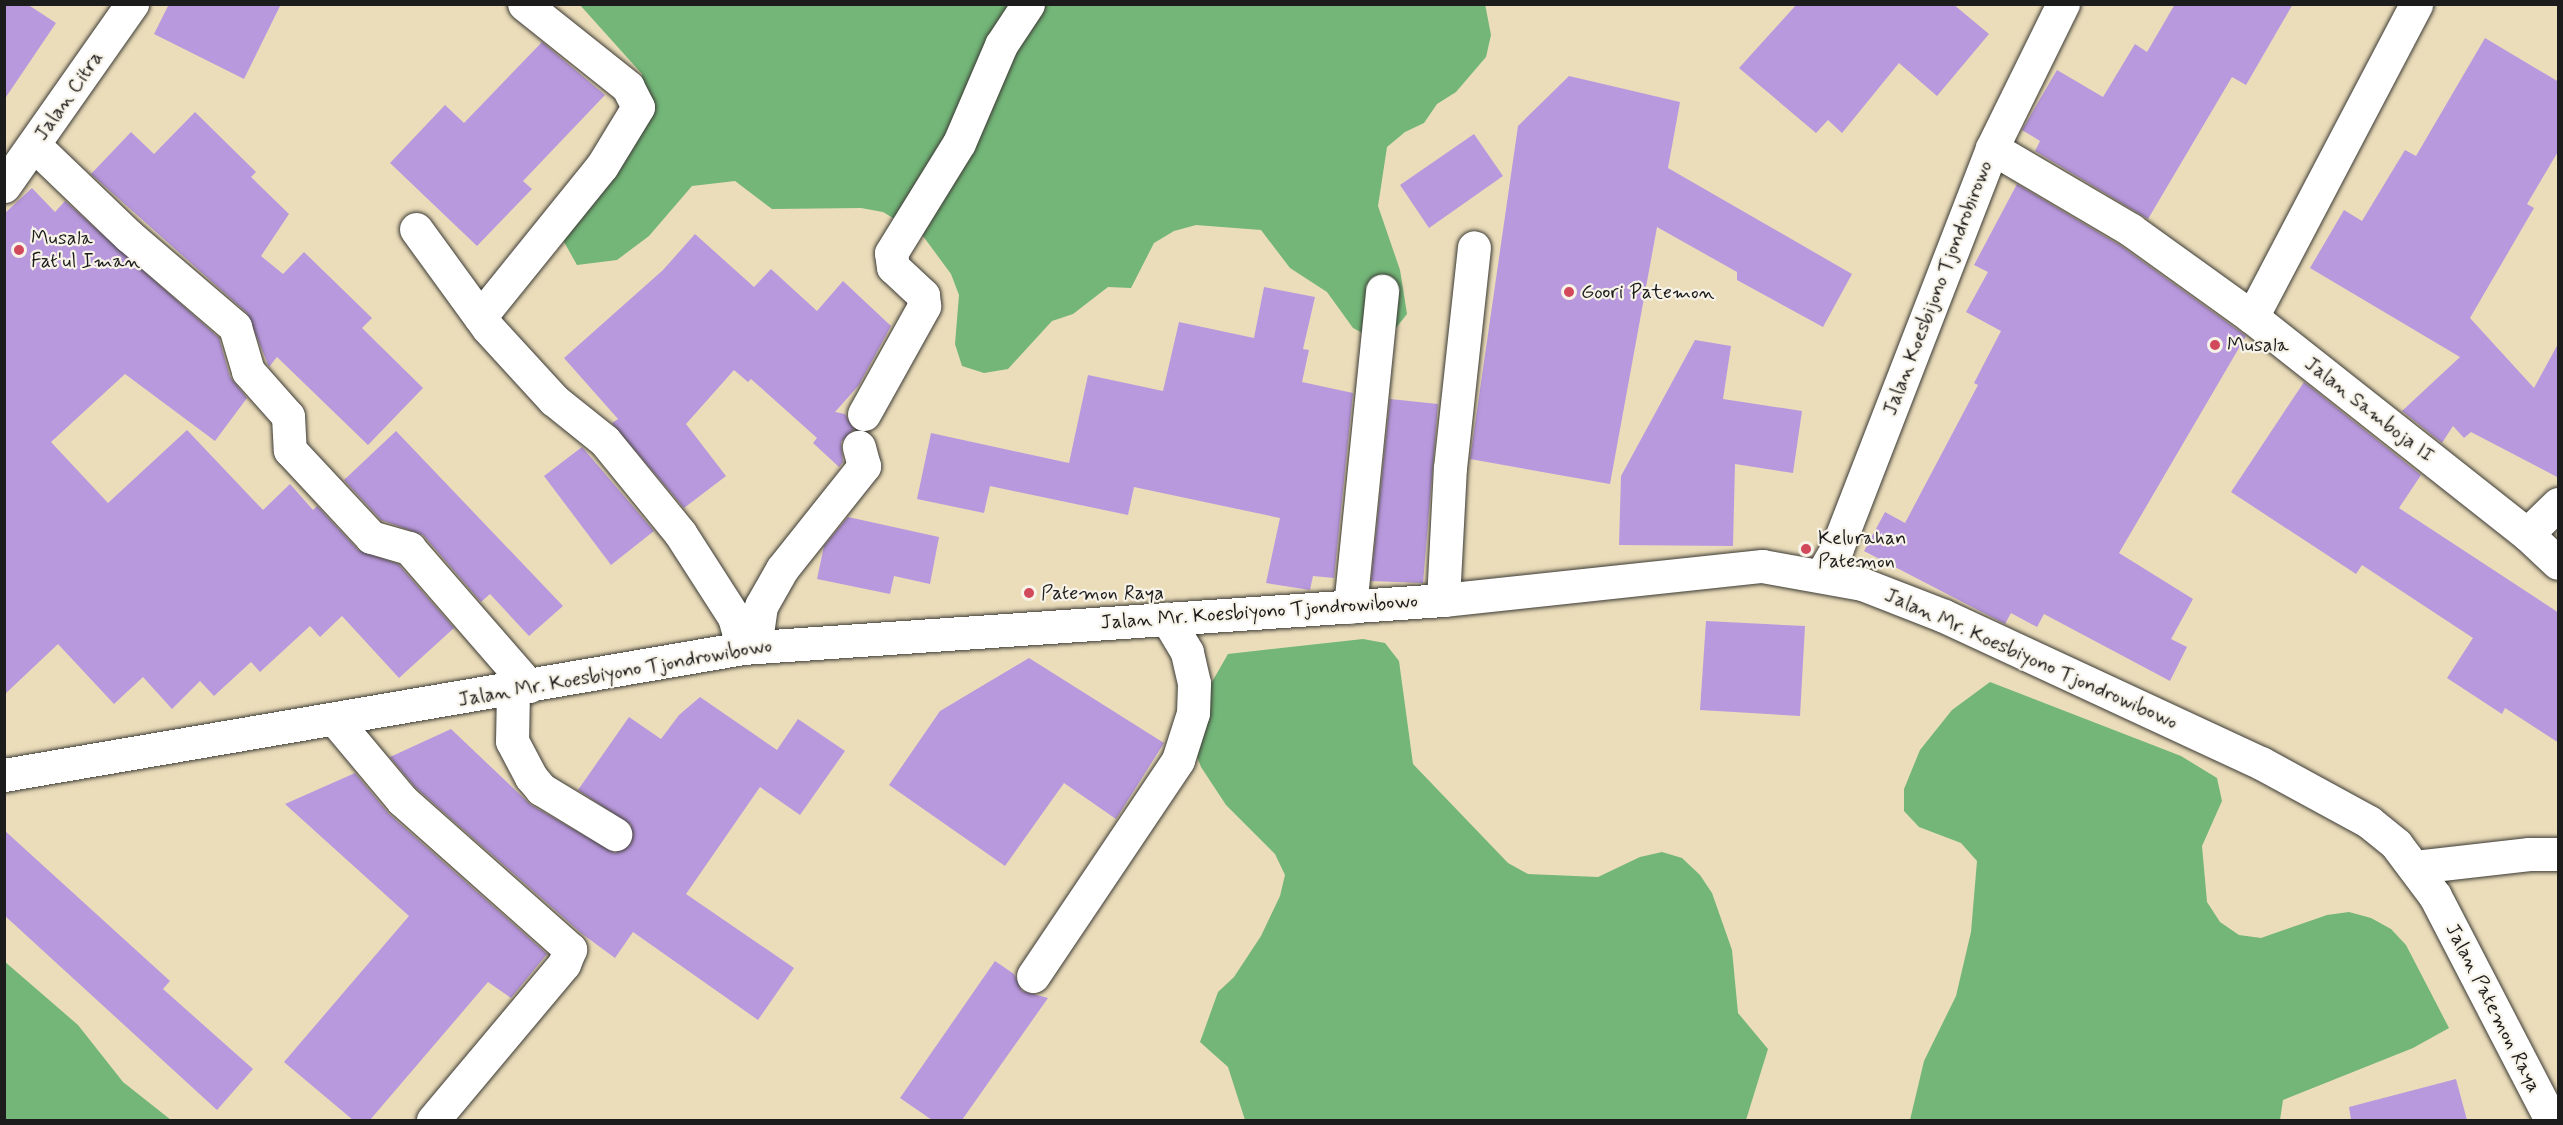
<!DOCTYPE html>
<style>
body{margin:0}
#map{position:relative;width:2563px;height:1125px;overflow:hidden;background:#ebddba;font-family:Mynerve,sans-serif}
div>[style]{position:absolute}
.forest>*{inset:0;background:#73b678}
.building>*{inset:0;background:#b999de}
.roads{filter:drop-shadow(0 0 2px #3b3934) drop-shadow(0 0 2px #3b3934)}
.minor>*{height:33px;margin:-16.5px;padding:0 16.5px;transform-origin:16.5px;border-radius:16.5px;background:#fff}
.major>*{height:33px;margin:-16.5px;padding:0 16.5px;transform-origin:16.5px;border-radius:16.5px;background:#fff}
.dots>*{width:16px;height:16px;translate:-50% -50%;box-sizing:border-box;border:3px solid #f7f3e8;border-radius:50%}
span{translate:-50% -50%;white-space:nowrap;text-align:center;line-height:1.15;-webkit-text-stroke:4.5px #f7f3e8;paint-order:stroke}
.street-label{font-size:20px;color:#1c1c1c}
.poi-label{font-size:20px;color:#1c1c1c}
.left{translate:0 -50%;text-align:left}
.frame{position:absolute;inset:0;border:6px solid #1c1c1c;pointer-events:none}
</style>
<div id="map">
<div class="forest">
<div style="clip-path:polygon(1485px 4px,1491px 35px,1486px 57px,1456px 92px,1437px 104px,1424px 123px,1405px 132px,1387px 147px,1378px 206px,1400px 270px,1407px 314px,1392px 333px,1372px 338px,1353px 328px,1327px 292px,1290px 268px,1261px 230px,1196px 225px,1174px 231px,1154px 243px,1131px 288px,1108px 287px,1073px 314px,1052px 321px,1008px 369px,984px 373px,962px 366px,955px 344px,959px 295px,951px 274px,923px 236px,883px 212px,861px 208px,772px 209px,735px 181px,692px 186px,649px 236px,617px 260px,577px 265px,555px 226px,641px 98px,642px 74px,580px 5px)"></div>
<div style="clip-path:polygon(1363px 639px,1385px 643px,1399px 661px,1413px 764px,1508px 863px,1528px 874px,1598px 877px,1640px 857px,1662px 852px,1682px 858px,1700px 875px,1712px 893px,1732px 950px,1738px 1013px,1768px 1049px,1746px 1120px,1245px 1120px,1228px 1067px,1200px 1042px,1218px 992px,1234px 977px,1261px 936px,1280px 896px,1285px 875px,1275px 854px,1226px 805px,1201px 767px,1193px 746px,1205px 694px,1228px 654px)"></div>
<div style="clip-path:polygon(1990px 682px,2181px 756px,2217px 778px,2222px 801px,2202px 846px,2207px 902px,2220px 922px,2239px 935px,2261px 938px,2327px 915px,2349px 912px,2371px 918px,2391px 929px,2406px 945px,2449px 1028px,2413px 1048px,2283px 1100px,2280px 1120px,1910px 1120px,1924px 1061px,1956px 996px,1971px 932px,1977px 861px,1961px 843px,1919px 827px,1904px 811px,1904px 789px,1920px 750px,1952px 710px)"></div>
<div style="clip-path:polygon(4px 961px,78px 1025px,123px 1082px,171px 1120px,5px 1120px)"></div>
</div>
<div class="building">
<div style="clip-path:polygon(4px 4px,27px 4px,56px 23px,4px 100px)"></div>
<div style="clip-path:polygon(169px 4px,281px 4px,244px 79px,154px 34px)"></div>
<div style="clip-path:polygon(1797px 4px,1953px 4px,1989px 34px,1937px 96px,1899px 63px,1842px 133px,1828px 120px,1816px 133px,1739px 68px)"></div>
<div style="clip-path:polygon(2175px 4px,2293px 4px,2246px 85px,2232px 77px,2148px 219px,2035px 151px,2040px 141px,2022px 130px,2057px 70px,2103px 97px,2135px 44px,2147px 52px)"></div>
<div style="clip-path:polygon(2485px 38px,2559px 82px,2559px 150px,2527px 204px,2534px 208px,2470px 318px,2534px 388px,2559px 342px,2559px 478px,2471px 432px,2464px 438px,2453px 426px,2442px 443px,2402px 411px,2460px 357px,2310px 268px,2344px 210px,2362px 221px,2405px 150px,2416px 156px)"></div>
<div style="clip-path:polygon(542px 42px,605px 95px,523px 181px,532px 189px,477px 246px,390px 163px,445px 105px,464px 123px)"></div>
<div style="clip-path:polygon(1569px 76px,1680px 102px,1668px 168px,1852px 274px,1823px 327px,1737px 280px,1737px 272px,1657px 227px,1610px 484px,1470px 459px,1518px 126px)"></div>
<div style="clip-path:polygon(195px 112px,256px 172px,251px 177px,289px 214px,261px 256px,283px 274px,304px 252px,372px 318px,362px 328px,423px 388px,368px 445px,277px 357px,269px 367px,247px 313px,91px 174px,131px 132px,154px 154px)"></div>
<div style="clip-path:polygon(1474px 134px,1503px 176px,1429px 228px,1400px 185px)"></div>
<div style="clip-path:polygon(2017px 184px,2121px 246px,2246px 336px,2119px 553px,2193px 599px,2171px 639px,2187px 647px,2170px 681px,2044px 614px,2037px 627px,2011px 613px,2005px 624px,1864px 551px,1885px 512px,1905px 523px,1978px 385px,1974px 383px,2001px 331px,1966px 312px,1988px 272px,1974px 265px)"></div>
<div style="clip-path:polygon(32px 188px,55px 212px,65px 201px,219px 338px,230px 377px,247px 398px,215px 441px,125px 374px,51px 442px,108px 503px,187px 430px,263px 510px,290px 484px,313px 510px,317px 506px,358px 550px,398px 564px,454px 628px,399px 678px,342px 616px,320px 637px,310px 626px,260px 672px,251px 662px,214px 696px,200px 681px,172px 709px,143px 677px,114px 704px,58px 644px,4px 695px,4px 214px)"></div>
<div style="clip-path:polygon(695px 234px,754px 287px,771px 269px,817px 311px,843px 281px,891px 326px,859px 385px,835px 412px,845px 414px,854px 429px,841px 442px,843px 462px,839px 467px,813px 443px,817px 438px,751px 379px,748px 382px,734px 370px,686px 424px,726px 476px,684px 508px,612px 423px,618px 419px,564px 358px,663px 270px)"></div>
<div style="clip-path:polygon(1264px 287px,1315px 297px,1303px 349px,1309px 350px,1302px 382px,1353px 393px,1334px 578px,1313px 576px,1310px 590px,1266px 583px,1280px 518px,1134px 487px,1128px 515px,990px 486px,984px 513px,917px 499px,931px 433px,1069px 463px,1088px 375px,1163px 391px,1179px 322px,1254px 338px)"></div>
<div style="clip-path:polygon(1695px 340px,1731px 346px,1723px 399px,1802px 411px,1793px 473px,1735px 464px,1733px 546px,1619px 545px,1621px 476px)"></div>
<div style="clip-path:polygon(2304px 382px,2421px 475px,2399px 508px,2559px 613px,2559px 743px,2505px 708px,2502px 714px,2447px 678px,2473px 638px,2362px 565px,2356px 574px,2231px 492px)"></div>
<div style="clip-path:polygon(1390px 399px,1438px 404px,1423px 583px,1371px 581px)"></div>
<div style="clip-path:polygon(396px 431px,563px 606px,529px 636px,490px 594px,481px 602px,423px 535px,381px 520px,344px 480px)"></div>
<div style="clip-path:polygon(582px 447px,654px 531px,611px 565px,544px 476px)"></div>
<div style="clip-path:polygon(848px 517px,939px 537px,930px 584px,894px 576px,890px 594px,817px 579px,824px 546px)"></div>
<div style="clip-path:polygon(1706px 621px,1805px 626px,1800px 716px,1700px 710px)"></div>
<div style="clip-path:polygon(1029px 658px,1164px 743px,1116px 819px,1064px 783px,1005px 866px,889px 785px,940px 711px)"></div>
<div style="clip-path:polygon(700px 697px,777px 750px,798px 719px,845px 751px,800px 815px,760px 787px,686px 894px,794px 968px,758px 1020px,633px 932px,615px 958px,581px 933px,415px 787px,390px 757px,451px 729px,531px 805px,615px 853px,631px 843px,631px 825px,578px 790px,629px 717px,661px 739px,679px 715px)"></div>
<div style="clip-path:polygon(355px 773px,389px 814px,547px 954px,511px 998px,488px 982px,370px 1120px,353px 1120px,284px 1062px,409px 916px,285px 804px)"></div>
<div style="clip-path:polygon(4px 830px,170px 981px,163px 989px,253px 1069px,217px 1110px,4px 915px)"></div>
<div style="clip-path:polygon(995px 961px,1014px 974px,1022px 991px,1048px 998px,962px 1120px,932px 1120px,900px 1098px)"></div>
<div style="clip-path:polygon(2456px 1079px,2467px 1120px,2351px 1120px,2349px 1107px)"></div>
</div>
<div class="roads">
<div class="minor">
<div style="left:35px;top:146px;width:130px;rotate:43.8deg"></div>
<div style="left:129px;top:236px;width:140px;rotate:40.6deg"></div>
<div style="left:235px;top:327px;width:46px;rotate:73.5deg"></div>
<div style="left:248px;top:371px;width:60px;rotate:48.4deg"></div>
<div style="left:288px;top:416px;width:34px;rotate:87deg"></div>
<div style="left:290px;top:450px;width:119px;rotate:47deg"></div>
<div style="left:371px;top:537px;width:40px;rotate:16deg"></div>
<div style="left:409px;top:548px;width:183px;rotate:49deg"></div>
<div style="left:1992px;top:148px;width:161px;rotate:30.5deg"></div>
<div style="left:2131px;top:230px;width:149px;rotate:35.7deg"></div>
<div style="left:2252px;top:317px;width:350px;rotate:38.3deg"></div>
<div style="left:2527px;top:534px;width:42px;rotate:43.1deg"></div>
<div style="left:4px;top:186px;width:223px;rotate:-54.9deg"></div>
<div style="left:416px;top:229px;width:122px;rotate:54deg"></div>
<div style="left:488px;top:328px;width:98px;rotate:47.5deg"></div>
<div style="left:554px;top:400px;width:65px;rotate:38.8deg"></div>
<div style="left:605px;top:441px;width:119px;rotate:50.8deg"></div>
<div style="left:680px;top:533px;width:100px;rotate:57.3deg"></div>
<div style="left:734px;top:617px;width:32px;rotate:74deg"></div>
<div style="left:480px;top:317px;width:194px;rotate:-51.1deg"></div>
<div style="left:602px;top:166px;width:69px;rotate:-58.6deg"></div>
<div style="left:638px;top:107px;width:22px;rotate:-117deg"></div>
<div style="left:628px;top:87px;width:133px;rotate:-141.4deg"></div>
<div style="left:2252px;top:317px;width:353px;rotate:-62.3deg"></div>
<div style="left:864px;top:414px;width:124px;rotate:-60.9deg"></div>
<div style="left:924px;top:306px;width:11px;rotate:-95deg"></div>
<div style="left:923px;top:295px;width:41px;rotate:-137deg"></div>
<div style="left:893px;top:267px;width:14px;rotate:-98deg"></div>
<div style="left:891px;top:253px;width:129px;rotate:-58.3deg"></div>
<div style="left:959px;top:143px;width:107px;rotate:-66.8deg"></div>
<div style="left:1001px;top:45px;width:49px;rotate:-56.6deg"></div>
<div style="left:2527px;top:534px;width:43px;rotate:-44.1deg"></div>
<div style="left:1821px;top:576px;width:32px;rotate:-60deg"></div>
<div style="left:1837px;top:548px;width:429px;rotate:-68.8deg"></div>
<div style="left:1992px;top:148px;width:161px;rotate:-63.8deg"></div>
<div style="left:1443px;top:600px;width:132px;rotate:-87deg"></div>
<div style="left:1450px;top:468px;width:222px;rotate:-83.8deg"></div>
<div style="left:1350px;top:607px;width:318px;rotate:-84.2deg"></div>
<div style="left:755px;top:647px;width:41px;rotate:-81.7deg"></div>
<div style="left:761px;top:606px;width:43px;rotate:-60.4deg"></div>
<div style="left:782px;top:569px;width:132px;rotate:-51.5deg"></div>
<div style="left:864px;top:466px;width:20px;rotate:-105deg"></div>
<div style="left:513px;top:690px;width:51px;rotate:91.1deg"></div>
<div style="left:512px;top:741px;width:41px;rotate:62.2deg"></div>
<div style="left:531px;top:777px;width:16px;rotate:50deg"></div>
<div style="left:541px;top:789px;width:87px;rotate:31.3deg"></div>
<div style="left:336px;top:721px;width:103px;rotate:50.1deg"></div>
<div style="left:402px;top:800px;width:225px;rotate:41.6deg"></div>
<div style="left:570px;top:949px;width:16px;rotate:112deg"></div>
<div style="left:564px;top:964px;width:204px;rotate:130deg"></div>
<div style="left:2415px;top:867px;width:115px;rotate:-6.5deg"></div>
<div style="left:2529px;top:854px;width:29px"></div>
<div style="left:1033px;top:976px;width:260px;rotate:-56.1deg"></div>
<div style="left:1178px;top:760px;width:49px;rotate:-72.3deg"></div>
<div style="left:1193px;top:713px;width:30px;rotate:-88deg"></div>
<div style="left:1194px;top:683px;width:32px;rotate:-103deg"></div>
<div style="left:1187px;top:652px;width:39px;rotate:-121deg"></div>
</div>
<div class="major">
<div style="left:4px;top:775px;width:750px;rotate:-9.75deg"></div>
<div style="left:743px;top:648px;width:702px;rotate:-3.92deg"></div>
<div style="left:1443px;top:600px;width:321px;rotate:-6.1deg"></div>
<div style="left:1762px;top:566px;width:102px;rotate:10.2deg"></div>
<div style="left:1862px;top:584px;width:88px;rotate:21.3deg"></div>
<div style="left:1944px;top:616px;width:349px;rotate:24.9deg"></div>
<div style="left:2261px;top:763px;width:123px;rotate:28.6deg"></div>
<div style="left:2369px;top:822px;width:35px;rotate:39deg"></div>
<div style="left:2396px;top:844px;width:65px;rotate:53.1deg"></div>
<div style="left:2435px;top:896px;width:252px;rotate:62.6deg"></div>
</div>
</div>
<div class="dots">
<div style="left:19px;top:250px;background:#d1495b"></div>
<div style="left:1569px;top:292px;background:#d1495b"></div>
<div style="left:2215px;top:345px;background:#d1495b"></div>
<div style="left:1806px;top:549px;background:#d1495b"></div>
<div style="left:1029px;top:593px;background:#d1495b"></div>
</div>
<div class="street-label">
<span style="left:69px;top:96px;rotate:-55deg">Jalan Citra</span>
<span style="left:1938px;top:288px;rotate:-69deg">Jalan Koesbijono Tjondrobirowo</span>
<span style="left:2369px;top:410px;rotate:38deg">Jalan Samboja II</span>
<span style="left:1259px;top:612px;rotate:-4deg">Jalan Mr. Koesbiyono Tjondrowibowo</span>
<span style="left:2031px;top:659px;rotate:24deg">Jalan Mr. Koesbiyono Tjondrowibowo</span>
<span style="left:615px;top:673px;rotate:-10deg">Jalan Mr. Koesbiyono Tjondrowibowo</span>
<span style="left:2493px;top:1008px;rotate:63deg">Jalan Patemon Raya</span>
</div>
<div class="poi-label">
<span class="left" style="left:31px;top:250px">Musala<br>Fat'ul Iman</span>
<span class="left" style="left:1581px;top:292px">Goori Patemon</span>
<span class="left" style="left:2227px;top:345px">Musala</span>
<span class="left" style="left:1818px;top:550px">Kelurahan<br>Patemon</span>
<span class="left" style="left:1041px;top:593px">Patemon Raya</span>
</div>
<div class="frame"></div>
</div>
